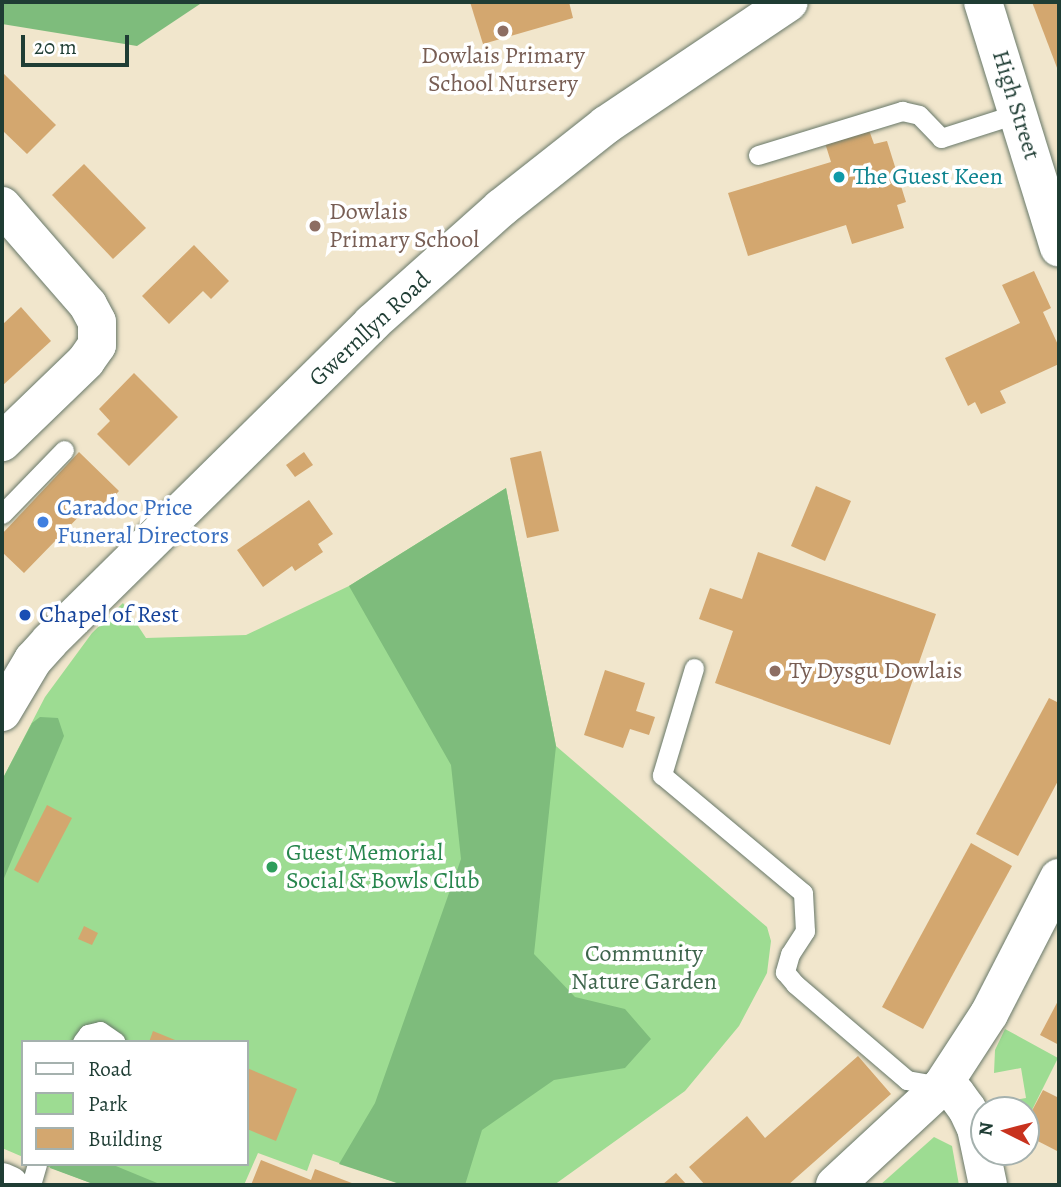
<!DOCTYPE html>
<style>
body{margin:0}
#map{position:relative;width:1061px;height:1187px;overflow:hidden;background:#f1e6cc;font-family:Alegreya,serif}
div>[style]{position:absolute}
.green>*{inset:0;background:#9ddc92}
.forest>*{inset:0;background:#7ebc7c}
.building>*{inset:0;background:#d3a76f}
.roads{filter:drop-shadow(0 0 2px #687869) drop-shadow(0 0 2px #687869)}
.lane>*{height:19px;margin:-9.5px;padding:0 9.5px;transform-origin:9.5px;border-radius:9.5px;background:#fff}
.street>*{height:38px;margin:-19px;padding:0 19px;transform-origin:19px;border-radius:19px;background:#fff}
.secondary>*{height:38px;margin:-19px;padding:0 19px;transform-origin:19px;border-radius:19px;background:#fff}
.dots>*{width:19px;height:19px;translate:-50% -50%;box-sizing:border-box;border:4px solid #fff;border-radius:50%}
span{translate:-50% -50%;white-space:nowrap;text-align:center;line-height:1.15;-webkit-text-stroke:7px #fff;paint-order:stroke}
.education-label{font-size:24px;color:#785e54}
.left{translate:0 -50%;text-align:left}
.street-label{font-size:24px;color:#1f3d34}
.culture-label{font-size:24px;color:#0d838f}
.shop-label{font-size:24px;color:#366cbe}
.transit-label{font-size:24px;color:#164399}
.leisure-label{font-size:24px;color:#27864d}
.park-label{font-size:24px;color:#3e654c}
.frame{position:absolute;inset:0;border:4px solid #1f3d34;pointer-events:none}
.legend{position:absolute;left:21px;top:1040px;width:228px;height:126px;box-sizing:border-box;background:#fff;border:2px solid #a5b1ae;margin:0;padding:9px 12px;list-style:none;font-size:21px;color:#1f3d34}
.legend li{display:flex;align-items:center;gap:14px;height:35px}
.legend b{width:35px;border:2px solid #a5b1ae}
.north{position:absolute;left:970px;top:1096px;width:70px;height:70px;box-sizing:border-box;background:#fff;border:2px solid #a5b1ae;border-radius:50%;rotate:276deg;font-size:19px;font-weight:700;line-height:28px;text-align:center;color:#1f3d34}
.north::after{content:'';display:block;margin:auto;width:24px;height:32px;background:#c8321e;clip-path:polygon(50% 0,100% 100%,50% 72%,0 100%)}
.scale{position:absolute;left:21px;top:35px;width:108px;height:32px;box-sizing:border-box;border:4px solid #1f3d34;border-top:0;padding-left:9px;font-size:21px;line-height:24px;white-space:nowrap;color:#1f3d34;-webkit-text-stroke:5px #fff;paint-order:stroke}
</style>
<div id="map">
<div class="green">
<div style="clip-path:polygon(506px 488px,556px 746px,767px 927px,771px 941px,767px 973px,739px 1026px,685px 1091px,554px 1185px,403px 1185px,313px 1154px,307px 1171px,258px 1153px,244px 1185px,96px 1185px,41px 1164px,247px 1164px,247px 1042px,23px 1042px,23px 1157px,2px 1148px,2px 780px,45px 697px,92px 633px,123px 603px,146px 638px,246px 635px,349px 586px)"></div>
<div style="clip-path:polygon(1005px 1029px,1058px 1058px,1026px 1122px,1026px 1110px,1000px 1110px,1003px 1102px,1026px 1098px,1021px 1068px,994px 1073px,995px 1050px)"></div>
<div style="clip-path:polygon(934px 1137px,952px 1146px,959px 1185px,880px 1185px)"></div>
</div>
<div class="forest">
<div style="clip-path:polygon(2px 2px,203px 2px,137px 46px,2px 24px)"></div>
<div style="clip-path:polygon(506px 488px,556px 746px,534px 954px,575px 997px,625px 1009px,651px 1039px,625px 1068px,554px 1080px,482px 1130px,465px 1185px,403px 1185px,339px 1164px,375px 1103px,461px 859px,451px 765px,349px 586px)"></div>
<div style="clip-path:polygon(40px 717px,58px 718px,64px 736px,2px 883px,2px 780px,32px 723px)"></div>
<div style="clip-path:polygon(51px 1164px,111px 1164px,162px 1185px,96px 1185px,50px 1168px)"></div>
</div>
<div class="building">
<div style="clip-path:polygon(470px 2px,569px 2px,573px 18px,483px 44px)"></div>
<div style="clip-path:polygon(1032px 2px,1059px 2px,1059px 73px)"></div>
<div style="clip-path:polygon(2px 72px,56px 125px,27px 154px,2px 130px)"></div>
<div style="clip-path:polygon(869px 130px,874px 144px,887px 141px,906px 202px,897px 205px,904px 228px,852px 244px,846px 225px,748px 256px,728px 193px,831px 162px,825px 143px)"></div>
<div style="clip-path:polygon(84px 164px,146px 228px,113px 259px,52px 195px)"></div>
<div style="clip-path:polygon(194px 245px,229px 281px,211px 299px,203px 291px,169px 324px,142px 296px)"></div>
<div style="clip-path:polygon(1034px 271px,1051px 308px,1043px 312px,1059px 347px,1059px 364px,1000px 391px,1006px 403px,981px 414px,975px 402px,968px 406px,945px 358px,1020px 323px,1002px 285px)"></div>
<div style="clip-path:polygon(21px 307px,51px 341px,2px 386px,2px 325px)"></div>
<div style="clip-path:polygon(134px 373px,178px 417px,129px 466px,97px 434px,110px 421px,99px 409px)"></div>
<div style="clip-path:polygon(541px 451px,559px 531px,527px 538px,510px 458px)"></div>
<div style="clip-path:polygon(79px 452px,119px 491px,101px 510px,92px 503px,24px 573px,2px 552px,2px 534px)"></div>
<div style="clip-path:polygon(304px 452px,313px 465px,295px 477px,286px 465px)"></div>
<div style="clip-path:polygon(816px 486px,851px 501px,825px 561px,791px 546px)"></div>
<div style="clip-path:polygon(309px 500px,333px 534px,318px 544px,323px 552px,295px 571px,292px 566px,263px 587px,237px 550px)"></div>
<div style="clip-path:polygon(758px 552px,936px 614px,890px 745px,715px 683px,733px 631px,699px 619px,710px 588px,742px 599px)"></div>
<div style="clip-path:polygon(605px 670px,645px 683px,636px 711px,655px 717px,649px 735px,630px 729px,623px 748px,584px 735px)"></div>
<div style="clip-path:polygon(1049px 698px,1059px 703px,1059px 779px,1018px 856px,976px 834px)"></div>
<div style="clip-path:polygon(47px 805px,72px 818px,38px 883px,14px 870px)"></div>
<div style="clip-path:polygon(971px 843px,1012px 866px,923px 1029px,882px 1007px)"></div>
<div style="clip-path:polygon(84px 926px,98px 933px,92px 945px,78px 939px)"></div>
<div style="clip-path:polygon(1059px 999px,1059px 1045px,1040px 1035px)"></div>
<div style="clip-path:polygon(153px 1031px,180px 1042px,149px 1042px)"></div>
<div style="clip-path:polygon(858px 1056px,891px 1094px,788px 1185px,705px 1185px,689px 1167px,747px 1116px,765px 1138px)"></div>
<div style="clip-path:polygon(247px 1068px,297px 1089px,276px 1141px,247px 1129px)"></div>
<div style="clip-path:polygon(1043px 1090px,1059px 1098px,1059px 1152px,1026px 1135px,1026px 1122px)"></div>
<div style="clip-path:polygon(261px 1160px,311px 1180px,315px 1169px,357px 1185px,251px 1185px)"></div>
<div style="clip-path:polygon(676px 1173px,687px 1185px,662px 1185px)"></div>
</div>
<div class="roads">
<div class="lane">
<div style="left:758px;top:155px;width:151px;rotate:-17deg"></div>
<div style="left:902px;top:111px;width:17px;rotate:13deg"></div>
<div style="left:919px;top:115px;width:32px;rotate:46deg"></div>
<div style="left:941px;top:138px;width:82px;rotate:-17.8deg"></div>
<div style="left:2px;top:514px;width:89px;rotate:-45.9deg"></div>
<div style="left:694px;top:668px;width:112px;rotate:106.7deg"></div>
<div style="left:662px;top:775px;width:184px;rotate:39.9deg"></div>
<div style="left:803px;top:893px;width:38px;rotate:87deg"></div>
<div style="left:805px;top:931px;width:27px;rotate:123deg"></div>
<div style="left:790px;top:954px;width:19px;rotate:106deg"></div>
<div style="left:785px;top:972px;width:16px;rotate:50deg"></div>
<div style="left:795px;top:984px;width:148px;rotate:40.6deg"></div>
<div style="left:907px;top:1080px;width:36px;rotate:10deg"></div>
<div style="left:82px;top:1042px;width:10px;rotate:-53deg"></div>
<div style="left:88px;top:1034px;width:12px;rotate:-14deg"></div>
<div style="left:100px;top:1031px;width:19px;rotate:35deg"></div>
<div style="left:31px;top:1185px;width:22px;rotate:-74deg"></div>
</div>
<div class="street">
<div style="left:2px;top:206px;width:131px;rotate:49deg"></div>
<div style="left:88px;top:305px;width:19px;rotate:62deg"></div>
<div style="left:97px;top:322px;width:23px;rotate:90deg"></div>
<div style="left:97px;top:345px;width:19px;rotate:125deg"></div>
<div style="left:86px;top:361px;width:117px;rotate:136deg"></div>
<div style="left:2px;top:712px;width:61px;rotate:-59.2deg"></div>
<div style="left:33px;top:660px;width:25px;rotate:-48deg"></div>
<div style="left:50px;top:641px;width:453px;rotate:-44.6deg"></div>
<div style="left:372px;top:323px;width:173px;rotate:-41.7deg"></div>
<div style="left:501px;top:208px;width:134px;rotate:-38.3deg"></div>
<div style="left:606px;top:125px;width:220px;rotate:-33.9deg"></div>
<div style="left:942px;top:1086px;width:16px;rotate:30deg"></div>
<div style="left:956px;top:1094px;width:19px;rotate:54deg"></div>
<div style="left:967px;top:1109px;width:21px;rotate:65deg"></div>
<div style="left:976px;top:1128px;width:58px;rotate:78.1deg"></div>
<div style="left:2px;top:1182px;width:8px;rotate:23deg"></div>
<div style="left:835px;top:1185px;width:146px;rotate:-42.8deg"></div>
<div style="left:942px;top:1086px;width:86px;rotate:-56.9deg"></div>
<div style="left:989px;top:1014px;width:153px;rotate:-62.8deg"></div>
</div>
<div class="secondary">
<div style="left:983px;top:2px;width:257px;rotate:72.8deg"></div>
</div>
</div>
<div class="dots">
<div style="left:503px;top:31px;background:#8d6e63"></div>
<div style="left:839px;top:177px;background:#0f9aa8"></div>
<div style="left:315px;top:226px;background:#8d6e63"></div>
<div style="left:43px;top:522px;background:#3f7fe0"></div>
<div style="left:25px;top:615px;background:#1a4fb4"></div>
<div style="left:775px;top:671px;background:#8d6e63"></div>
<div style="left:272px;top:867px;background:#2e9e5b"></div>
</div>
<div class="education-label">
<span style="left:503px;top:70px">Dowlais Primary<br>School Nursery</span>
<span class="left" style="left:329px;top:226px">Dowlais<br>Primary School</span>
<span class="left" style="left:789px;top:671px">Ty Dysgu Dowlais</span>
</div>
<div class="street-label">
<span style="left:1016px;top:105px;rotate:73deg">High Street</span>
<span style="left:370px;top:329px;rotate:-43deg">Gwernllyn Road</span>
</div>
<div class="culture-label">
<span class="left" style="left:853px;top:177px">The Guest Keen</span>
</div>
<div class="shop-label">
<span class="left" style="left:57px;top:522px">Caradoc Price<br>Funeral Directors</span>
</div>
<div class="transit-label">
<span class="left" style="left:39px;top:615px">Chapel of Rest</span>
</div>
<div class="leisure-label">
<span class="left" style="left:286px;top:867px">Guest Memorial<br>Social &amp; Bowls Club</span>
</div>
<div class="park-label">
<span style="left:644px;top:968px">Community<br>Nature Garden</span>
</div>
<div class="frame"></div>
<ul class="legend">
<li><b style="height:9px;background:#fff"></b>Road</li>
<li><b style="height:19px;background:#9ddc92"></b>Park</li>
<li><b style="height:19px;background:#d3a76f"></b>Building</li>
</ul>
<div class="north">N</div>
<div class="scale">20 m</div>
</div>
